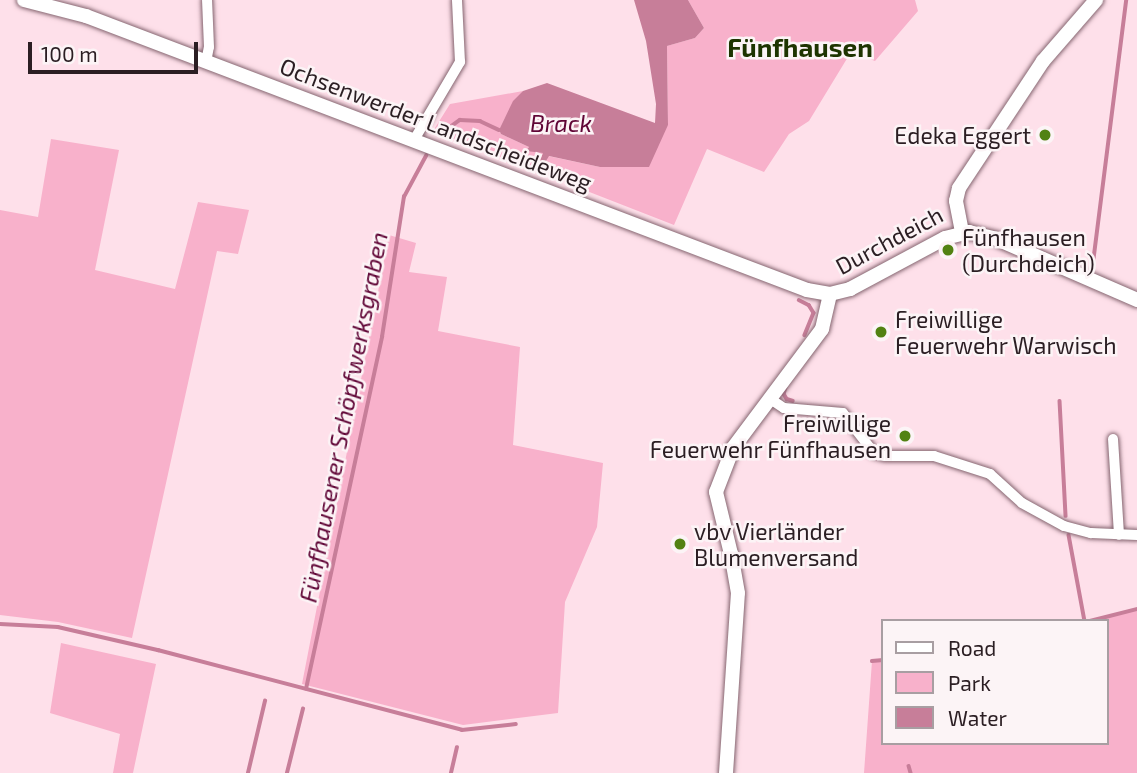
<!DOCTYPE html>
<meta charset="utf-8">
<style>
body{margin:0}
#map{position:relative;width:1137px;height:773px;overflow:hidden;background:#fee0ea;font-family:"Exo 2",sans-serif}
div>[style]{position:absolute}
.green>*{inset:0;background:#f8b1cb}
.water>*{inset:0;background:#c77e99}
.stream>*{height:3.5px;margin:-1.75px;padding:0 1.75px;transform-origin:1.75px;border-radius:1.75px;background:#c77e99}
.roads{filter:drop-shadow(0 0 2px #856570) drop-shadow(0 0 2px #856570)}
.street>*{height:10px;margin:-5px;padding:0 5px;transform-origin:5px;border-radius:5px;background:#fff}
.secondary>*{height:14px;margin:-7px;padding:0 7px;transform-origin:7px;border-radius:7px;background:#fff}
.dots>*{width:19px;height:19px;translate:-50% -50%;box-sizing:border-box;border:4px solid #fcf4f6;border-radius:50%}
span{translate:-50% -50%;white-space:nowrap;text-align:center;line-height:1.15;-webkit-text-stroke:5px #fcf4f6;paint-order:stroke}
.street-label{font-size:23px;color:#2b1e23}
.poi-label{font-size:23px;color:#2b1e23}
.right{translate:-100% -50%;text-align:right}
.left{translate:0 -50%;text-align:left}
.water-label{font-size:24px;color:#600536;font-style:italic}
.quarter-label{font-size:26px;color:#1e3401;font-weight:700}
.legend{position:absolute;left:881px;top:619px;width:228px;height:126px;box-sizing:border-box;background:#fcf4f6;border:2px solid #a89ea2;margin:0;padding:9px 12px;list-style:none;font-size:21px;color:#2b1e23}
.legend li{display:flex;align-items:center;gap:14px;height:35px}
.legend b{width:35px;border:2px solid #a89ea2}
.scale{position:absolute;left:28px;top:42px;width:170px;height:32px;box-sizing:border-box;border:4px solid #2b1e23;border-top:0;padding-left:9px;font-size:21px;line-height:24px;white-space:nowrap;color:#2b1e23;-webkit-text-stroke:5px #fcf4f6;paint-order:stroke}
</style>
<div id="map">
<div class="green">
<div style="clip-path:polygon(688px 0,915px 0,918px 11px,875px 61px,851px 52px,809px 121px,789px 134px,764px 172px,707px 149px,674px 225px,433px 131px,450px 104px,523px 91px,505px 118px,499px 130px,501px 134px,529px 147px,527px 150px,543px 153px,543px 166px,548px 156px,600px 167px,668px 125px,667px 46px,695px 38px,704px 28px)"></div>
<div style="clip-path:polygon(51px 139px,119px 150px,95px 270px,175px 289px,198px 202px,249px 210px,238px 254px,217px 251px,132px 638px,58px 622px,0 615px,0 210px,38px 217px)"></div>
<div style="clip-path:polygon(389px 235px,416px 243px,409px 272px,447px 277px,438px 331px,520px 347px,513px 445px,603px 463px,597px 527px,565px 602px,558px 713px,463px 725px,302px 684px)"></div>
<div style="clip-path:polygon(1137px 610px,1137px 773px,864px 773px,872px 661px,883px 660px,883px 743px,1107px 743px,1107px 621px,1090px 621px)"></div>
<div style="clip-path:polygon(61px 643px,156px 664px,133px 773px,113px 773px,120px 734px,50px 713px)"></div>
</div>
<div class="water">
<div style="clip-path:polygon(634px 0,688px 0,704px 28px,695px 38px,667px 46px,668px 125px,649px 167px,600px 167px,549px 156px,543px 166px,539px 163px,543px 153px,526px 151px,529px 147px,501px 134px,499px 130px,513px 101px,523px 91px,547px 83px,655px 123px,656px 104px,646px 41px)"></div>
</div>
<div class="stream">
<div style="left:442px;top:133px;width:22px;rotate:-36deg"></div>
<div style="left:460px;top:120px;width:20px;rotate:3deg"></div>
<div style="left:480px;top:121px;width:21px;rotate:25deg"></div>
<div style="left:1093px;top:263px;width:265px;rotate:-82.8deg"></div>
<div style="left:799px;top:300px;width:11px;rotate:27deg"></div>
<div style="left:809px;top:305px;width:9px;rotate:58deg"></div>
<div style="left:814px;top:313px;width:24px;rotate:112deg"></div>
<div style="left:786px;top:388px;width:6px;rotate:108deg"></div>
<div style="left:784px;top:394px;width:6px;rotate:59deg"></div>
<div style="left:787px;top:399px;width:6px;rotate:18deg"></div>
<div style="left:1060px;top:401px;width:115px;rotate:87deg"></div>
<div style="left:1069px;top:535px;width:87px;rotate:79.5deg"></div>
<div style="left:1090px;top:621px;width:49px;rotate:-14.3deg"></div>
<div style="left:0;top:624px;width:58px;rotate:3deg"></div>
<div style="left:58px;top:627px;width:103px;rotate:13deg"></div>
<div style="left:158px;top:650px;width:314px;rotate:14.7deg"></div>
<div style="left:462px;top:730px;width:54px;rotate:-6.3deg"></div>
<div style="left:872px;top:661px;width:11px;rotate:-5deg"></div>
<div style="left:306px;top:689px;width:360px;rotate:-77.8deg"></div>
<div style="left:382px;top:337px;width:142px;rotate:-81.1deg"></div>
<div style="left:404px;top:197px;width:47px;rotate:-61.8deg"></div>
<div style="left:909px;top:766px;width:7px;rotate:74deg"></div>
<div style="left:248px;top:773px;width:74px;rotate:-76.7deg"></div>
<div style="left:287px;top:773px;width:66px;rotate:-76deg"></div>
<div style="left:451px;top:773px;width:26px;rotate:-77deg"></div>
</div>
<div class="roads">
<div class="street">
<div style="left:206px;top:62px;width:15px;rotate:-79deg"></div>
<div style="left:209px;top:47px;width:47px;rotate:-92.4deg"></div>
<div style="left:414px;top:140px;width:91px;rotate:-59.5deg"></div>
<div style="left:460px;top:62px;width:62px;rotate:-92.8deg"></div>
<div style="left:769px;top:398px;width:18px;rotate:34deg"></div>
<div style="left:784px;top:408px;width:59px;rotate:4.8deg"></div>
<div style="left:843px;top:413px;width:51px;rotate:52.2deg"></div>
<div style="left:874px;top:453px;width:11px;rotate:15deg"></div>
<div style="left:885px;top:456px;width:49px"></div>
<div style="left:934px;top:456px;width:59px;rotate:17.8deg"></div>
<div style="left:990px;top:474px;width:43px;rotate:42.2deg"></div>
<div style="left:1022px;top:503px;width:48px;rotate:28.7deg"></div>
<div style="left:1064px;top:526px;width:28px;rotate:15deg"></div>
<div style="left:1091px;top:533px;width:46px;rotate:2.5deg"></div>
<div style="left:1113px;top:439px;width:96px;rotate:86.4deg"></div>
</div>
<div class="secondary">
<div style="left:24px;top:0;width:64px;rotate:14.5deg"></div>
<div style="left:86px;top:16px;width:771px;rotate:20.81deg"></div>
<div style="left:807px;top:290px;width:23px;rotate:10deg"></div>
<div style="left:830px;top:294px;width:21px;rotate:-14deg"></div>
<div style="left:850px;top:289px;width:108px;rotate:-28.2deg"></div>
<div style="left:945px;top:238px;width:25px;rotate:-14deg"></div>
<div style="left:969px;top:232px;width:29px;rotate:14deg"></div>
<div style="left:997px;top:239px;width:153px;rotate:23.5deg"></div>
<div style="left:962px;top:232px;width:32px;rotate:-101deg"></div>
<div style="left:956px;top:201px;width:13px;rotate:-77deg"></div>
<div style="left:959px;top:188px;width:152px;rotate:-56.5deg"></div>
<div style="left:1043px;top:61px;width:81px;rotate:-49deg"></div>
<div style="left:726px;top:773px;width:180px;rotate:-86.2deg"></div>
<div style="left:738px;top:593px;width:40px;rotate:-100deg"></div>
<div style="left:731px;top:554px;width:64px;rotate:-103.6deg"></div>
<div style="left:716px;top:492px;width:47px;rotate:-68.9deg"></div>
<div style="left:733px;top:448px;width:149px;rotate:-53.2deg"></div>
<div style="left:822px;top:329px;width:36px;rotate:-77deg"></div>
</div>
</div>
<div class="dots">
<div style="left:1045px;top:135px;background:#528212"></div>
<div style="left:948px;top:250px;background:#528212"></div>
<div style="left:881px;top:332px;background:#528212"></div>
<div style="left:905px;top:436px;background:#528212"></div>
<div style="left:680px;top:544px;background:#528212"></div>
</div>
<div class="street-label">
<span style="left:436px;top:124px;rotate:21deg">Ochsenwerder Landscheideweg</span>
<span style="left:889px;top:240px;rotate:-28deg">Durchdeich</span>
</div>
<div class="poi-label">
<span class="right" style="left:1031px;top:135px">Edeka Eggert</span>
<span class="left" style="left:962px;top:250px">Fünfhausen<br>(Durchdeich)</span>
<span class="left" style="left:895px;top:332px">Freiwillige<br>Feuerwehr Warwisch</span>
<span class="right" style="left:891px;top:436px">Freiwillige<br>Feuerwehr Fünfhausen</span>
<span class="left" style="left:694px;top:544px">vbv Vierländer<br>Blumenversand</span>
</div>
<div class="water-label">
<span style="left:561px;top:123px">Brack</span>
<span style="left:343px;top:417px;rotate:-79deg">Fünfhausener Schöpfwerksgraben</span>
</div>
<div class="quarter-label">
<span style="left:800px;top:47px">Fünfhausen</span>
</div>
<ul class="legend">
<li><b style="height:9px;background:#fff"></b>Road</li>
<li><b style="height:19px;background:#f8b1cb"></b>Park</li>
<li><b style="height:19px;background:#c77e99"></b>Water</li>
</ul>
<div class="scale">100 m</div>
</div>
